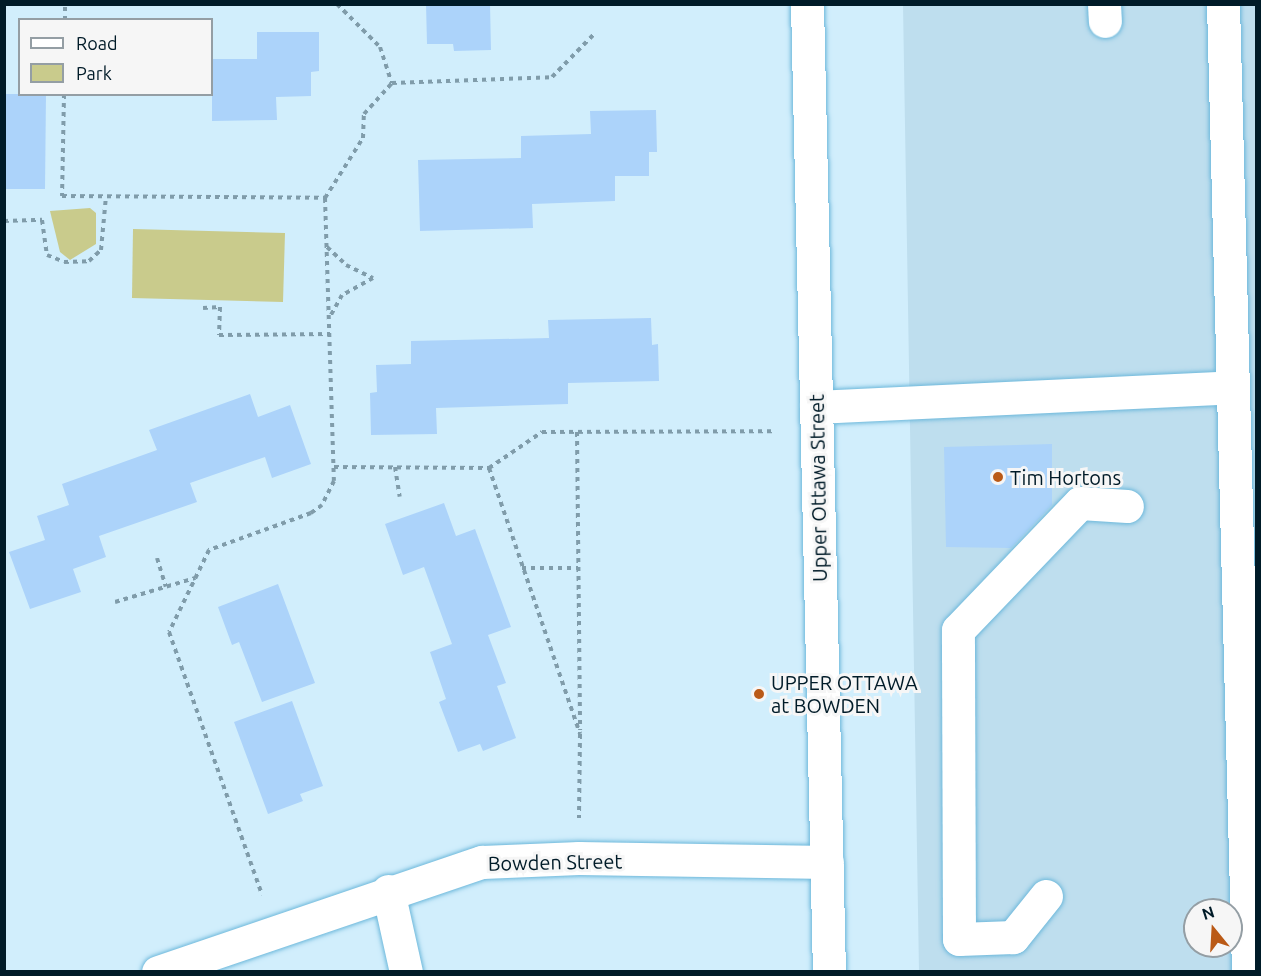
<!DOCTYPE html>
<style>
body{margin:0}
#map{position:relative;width:1261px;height:976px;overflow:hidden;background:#d1eefc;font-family:Ubuntu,sans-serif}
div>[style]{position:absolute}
.built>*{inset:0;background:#bedeee}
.green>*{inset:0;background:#c9cb8c}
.building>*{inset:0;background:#acd3fa}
.path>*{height:4px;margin-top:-2px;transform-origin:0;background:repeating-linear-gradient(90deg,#809caa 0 4.5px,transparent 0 9px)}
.roads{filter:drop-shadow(0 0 2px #6db8db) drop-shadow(0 0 2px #6db8db)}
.minor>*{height:33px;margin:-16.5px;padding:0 16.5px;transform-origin:16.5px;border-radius:16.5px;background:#fff}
.major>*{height:33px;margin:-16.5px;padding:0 16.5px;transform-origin:16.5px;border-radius:16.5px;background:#fff}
.dots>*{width:16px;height:16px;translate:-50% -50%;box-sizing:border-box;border:3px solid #f6f6f6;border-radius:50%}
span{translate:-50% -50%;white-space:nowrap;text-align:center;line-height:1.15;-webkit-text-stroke:6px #f6f6f6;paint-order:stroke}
.poi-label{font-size:20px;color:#001b28}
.left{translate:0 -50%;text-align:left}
.street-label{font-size:20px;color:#001b28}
.frame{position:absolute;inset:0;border:6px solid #001b28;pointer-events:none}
.legend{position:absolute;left:18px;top:18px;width:195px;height:78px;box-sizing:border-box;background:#f6f6f6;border:2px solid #949ea4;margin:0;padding:8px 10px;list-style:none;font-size:18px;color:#001b28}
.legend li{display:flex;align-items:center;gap:12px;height:30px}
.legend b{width:30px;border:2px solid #949ea4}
.north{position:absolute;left:1183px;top:898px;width:60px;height:60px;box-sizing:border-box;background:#f6f6f6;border:2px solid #949ea4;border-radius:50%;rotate:342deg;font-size:16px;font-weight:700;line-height:24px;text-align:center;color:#001b28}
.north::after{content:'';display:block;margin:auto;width:21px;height:27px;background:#ba5a17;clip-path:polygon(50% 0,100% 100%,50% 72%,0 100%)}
</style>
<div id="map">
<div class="built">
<div style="clip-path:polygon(evenodd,903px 5px,1256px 5px,1256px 971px,919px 971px,903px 5px,1195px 910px,1231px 910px,1231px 946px,1195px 946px,1195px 910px)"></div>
</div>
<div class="green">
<div style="clip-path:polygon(90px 208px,96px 213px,96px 244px,70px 260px,60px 252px,50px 211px)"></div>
<div style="clip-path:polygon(133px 229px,285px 233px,283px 302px,132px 298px)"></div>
</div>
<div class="building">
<div style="clip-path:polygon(426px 4px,490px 4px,491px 50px,454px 51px,453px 44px,427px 44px)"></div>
<div style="clip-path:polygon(257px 32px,319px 32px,319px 71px,311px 72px,311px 96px,276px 97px,277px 120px,212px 121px,212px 59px,257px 59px)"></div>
<div style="clip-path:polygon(4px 94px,46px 94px,45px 189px,4px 189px)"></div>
<div style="clip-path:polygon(656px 110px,657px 152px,649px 152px,649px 176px,615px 176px,615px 201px,532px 204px,533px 228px,420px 231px,418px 160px,521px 158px,521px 136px,591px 134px,590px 111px)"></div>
<div style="clip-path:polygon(651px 318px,652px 345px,658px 344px,659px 381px,568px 383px,568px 404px,436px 408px,437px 434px,371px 435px,370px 393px,377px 392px,376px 365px,411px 364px,411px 341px,549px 338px,548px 320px)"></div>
<div style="clip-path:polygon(250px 394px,258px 417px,290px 405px,311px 464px,272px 478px,265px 457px,190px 483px,197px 502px,99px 536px,106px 557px,73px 569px,81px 592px,30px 609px,9px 552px,45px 540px,37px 516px,69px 505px,62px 484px,157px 450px,149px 430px)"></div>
<div style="clip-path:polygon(1052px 444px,1052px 505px,1011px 548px,946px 547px,944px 447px)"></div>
<div style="clip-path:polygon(444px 503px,456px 536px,475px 529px,511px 627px,488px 635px,506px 683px,497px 686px,516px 738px,483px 751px,480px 744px,458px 752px,439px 702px,446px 699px,430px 652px,452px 644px,424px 567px,403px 575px,385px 524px)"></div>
<div style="clip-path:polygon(278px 584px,315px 683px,262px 702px,239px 642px,232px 645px,218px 607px)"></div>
<div style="clip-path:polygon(292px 701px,323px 786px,300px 794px,303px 801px,268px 814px,234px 722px)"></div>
</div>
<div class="path">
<div style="left:337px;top:4px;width:61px;rotate:45deg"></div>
<div style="left:380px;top:47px;width:38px;rotate:72deg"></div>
<div style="left:65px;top:20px;width:16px;rotate:-90deg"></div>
<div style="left:64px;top:94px;width:102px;rotate:91.1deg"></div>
<div style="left:62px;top:196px;width:263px;rotate:0.4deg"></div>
<div style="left:325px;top:198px;width:283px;rotate:88.2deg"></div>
<div style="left:334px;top:481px;width:27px;rotate:117deg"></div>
<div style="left:322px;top:505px;width:14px;rotate:144deg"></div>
<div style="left:311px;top:513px;width:109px;rotate:160.1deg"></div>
<div style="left:209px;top:550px;width:91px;rotate:116deg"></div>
<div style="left:169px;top:632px;width:279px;rotate:70.5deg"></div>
<div style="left:325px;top:198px;width:71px;rotate:-57.7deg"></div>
<div style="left:363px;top:138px;width:24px;rotate:-88deg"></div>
<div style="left:364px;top:114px;width:42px;rotate:-47.9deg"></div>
<div style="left:392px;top:83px;width:160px;rotate:-2.1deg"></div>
<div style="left:552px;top:77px;width:63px;rotate:-45.6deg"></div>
<div style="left:4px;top:221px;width:38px;rotate:-2deg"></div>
<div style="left:42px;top:220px;width:35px;rotate:82deg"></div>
<div style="left:47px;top:255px;width:18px;rotate:22deg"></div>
<div style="left:64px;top:262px;width:25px;rotate:-2deg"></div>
<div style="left:89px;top:261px;width:16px;rotate:-43deg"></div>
<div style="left:101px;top:250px;width:54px;rotate:-84.7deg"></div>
<div style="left:327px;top:247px;width:26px;rotate:43deg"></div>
<div style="left:346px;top:265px;width:30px;rotate:26deg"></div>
<div style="left:373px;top:278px;width:35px;rotate:151deg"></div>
<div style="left:342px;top:295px;width:25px;rotate:119deg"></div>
<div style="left:203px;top:308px;width:17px;rotate:-3deg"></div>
<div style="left:220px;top:307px;width:28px;rotate:92deg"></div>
<div style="left:219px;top:335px;width:111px;rotate:-0.5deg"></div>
<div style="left:577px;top:432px;width:298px;rotate:89.4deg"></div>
<div style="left:334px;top:467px;width:155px;rotate:0.4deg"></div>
<div style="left:489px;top:468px;width:64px;rotate:-34.2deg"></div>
<div style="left:542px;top:432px;width:234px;rotate:-0.2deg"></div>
<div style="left:395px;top:467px;width:30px;rotate:81deg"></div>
<div style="left:489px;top:468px;width:281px;rotate:71.1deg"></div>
<div style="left:580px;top:734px;width:84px;rotate:90.7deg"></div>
<div style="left:157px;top:558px;width:30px;rotate:73deg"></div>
<div style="left:522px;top:568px;width:56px"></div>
<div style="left:115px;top:602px;width:84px;rotate:-16.7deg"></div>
</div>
<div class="roads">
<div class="minor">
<div style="left:1104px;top:4px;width:17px;rotate:87deg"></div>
<div style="left:1223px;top:4px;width:968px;rotate:88.52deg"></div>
<div style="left:816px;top:407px;width:417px;rotate:-2.7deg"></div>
<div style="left:388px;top:891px;width:83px;rotate:77.5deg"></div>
<div style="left:1046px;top:896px;width:53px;rotate:128.8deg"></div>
<div style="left:1013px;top:937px;width:54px;rotate:177.9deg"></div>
<div style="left:959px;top:939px;width:309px;rotate:-90.2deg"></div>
<div style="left:958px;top:630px;width:176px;rotate:-46.2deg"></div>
<div style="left:1080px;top:503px;width:47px;rotate:3.7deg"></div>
<div style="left:158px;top:972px;width:342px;rotate:-18.8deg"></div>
<div style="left:482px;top:862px;width:97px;rotate:-2.4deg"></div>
<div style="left:579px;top:858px;width:248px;rotate:0.9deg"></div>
</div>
<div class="major">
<div style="left:807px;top:4px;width:968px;rotate:88.7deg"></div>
</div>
</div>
<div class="dots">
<div style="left:998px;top:477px;background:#ba5a17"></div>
<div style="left:759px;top:694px;background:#ba5a17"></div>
</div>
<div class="poi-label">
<span class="left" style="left:1010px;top:477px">Tim Hortons</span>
<span class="left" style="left:771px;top:694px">UPPER OTTAWA<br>at BOWDEN</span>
</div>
<div class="street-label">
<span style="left:818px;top:488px;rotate:-91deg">Upper Ottawa Street</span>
<span style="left:555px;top:862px;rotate:-1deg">Bowden Street</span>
</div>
<div class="frame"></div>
<ul class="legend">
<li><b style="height:8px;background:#fff"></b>Road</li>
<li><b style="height:16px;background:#c9cb8c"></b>Park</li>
</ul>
<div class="north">N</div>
</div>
